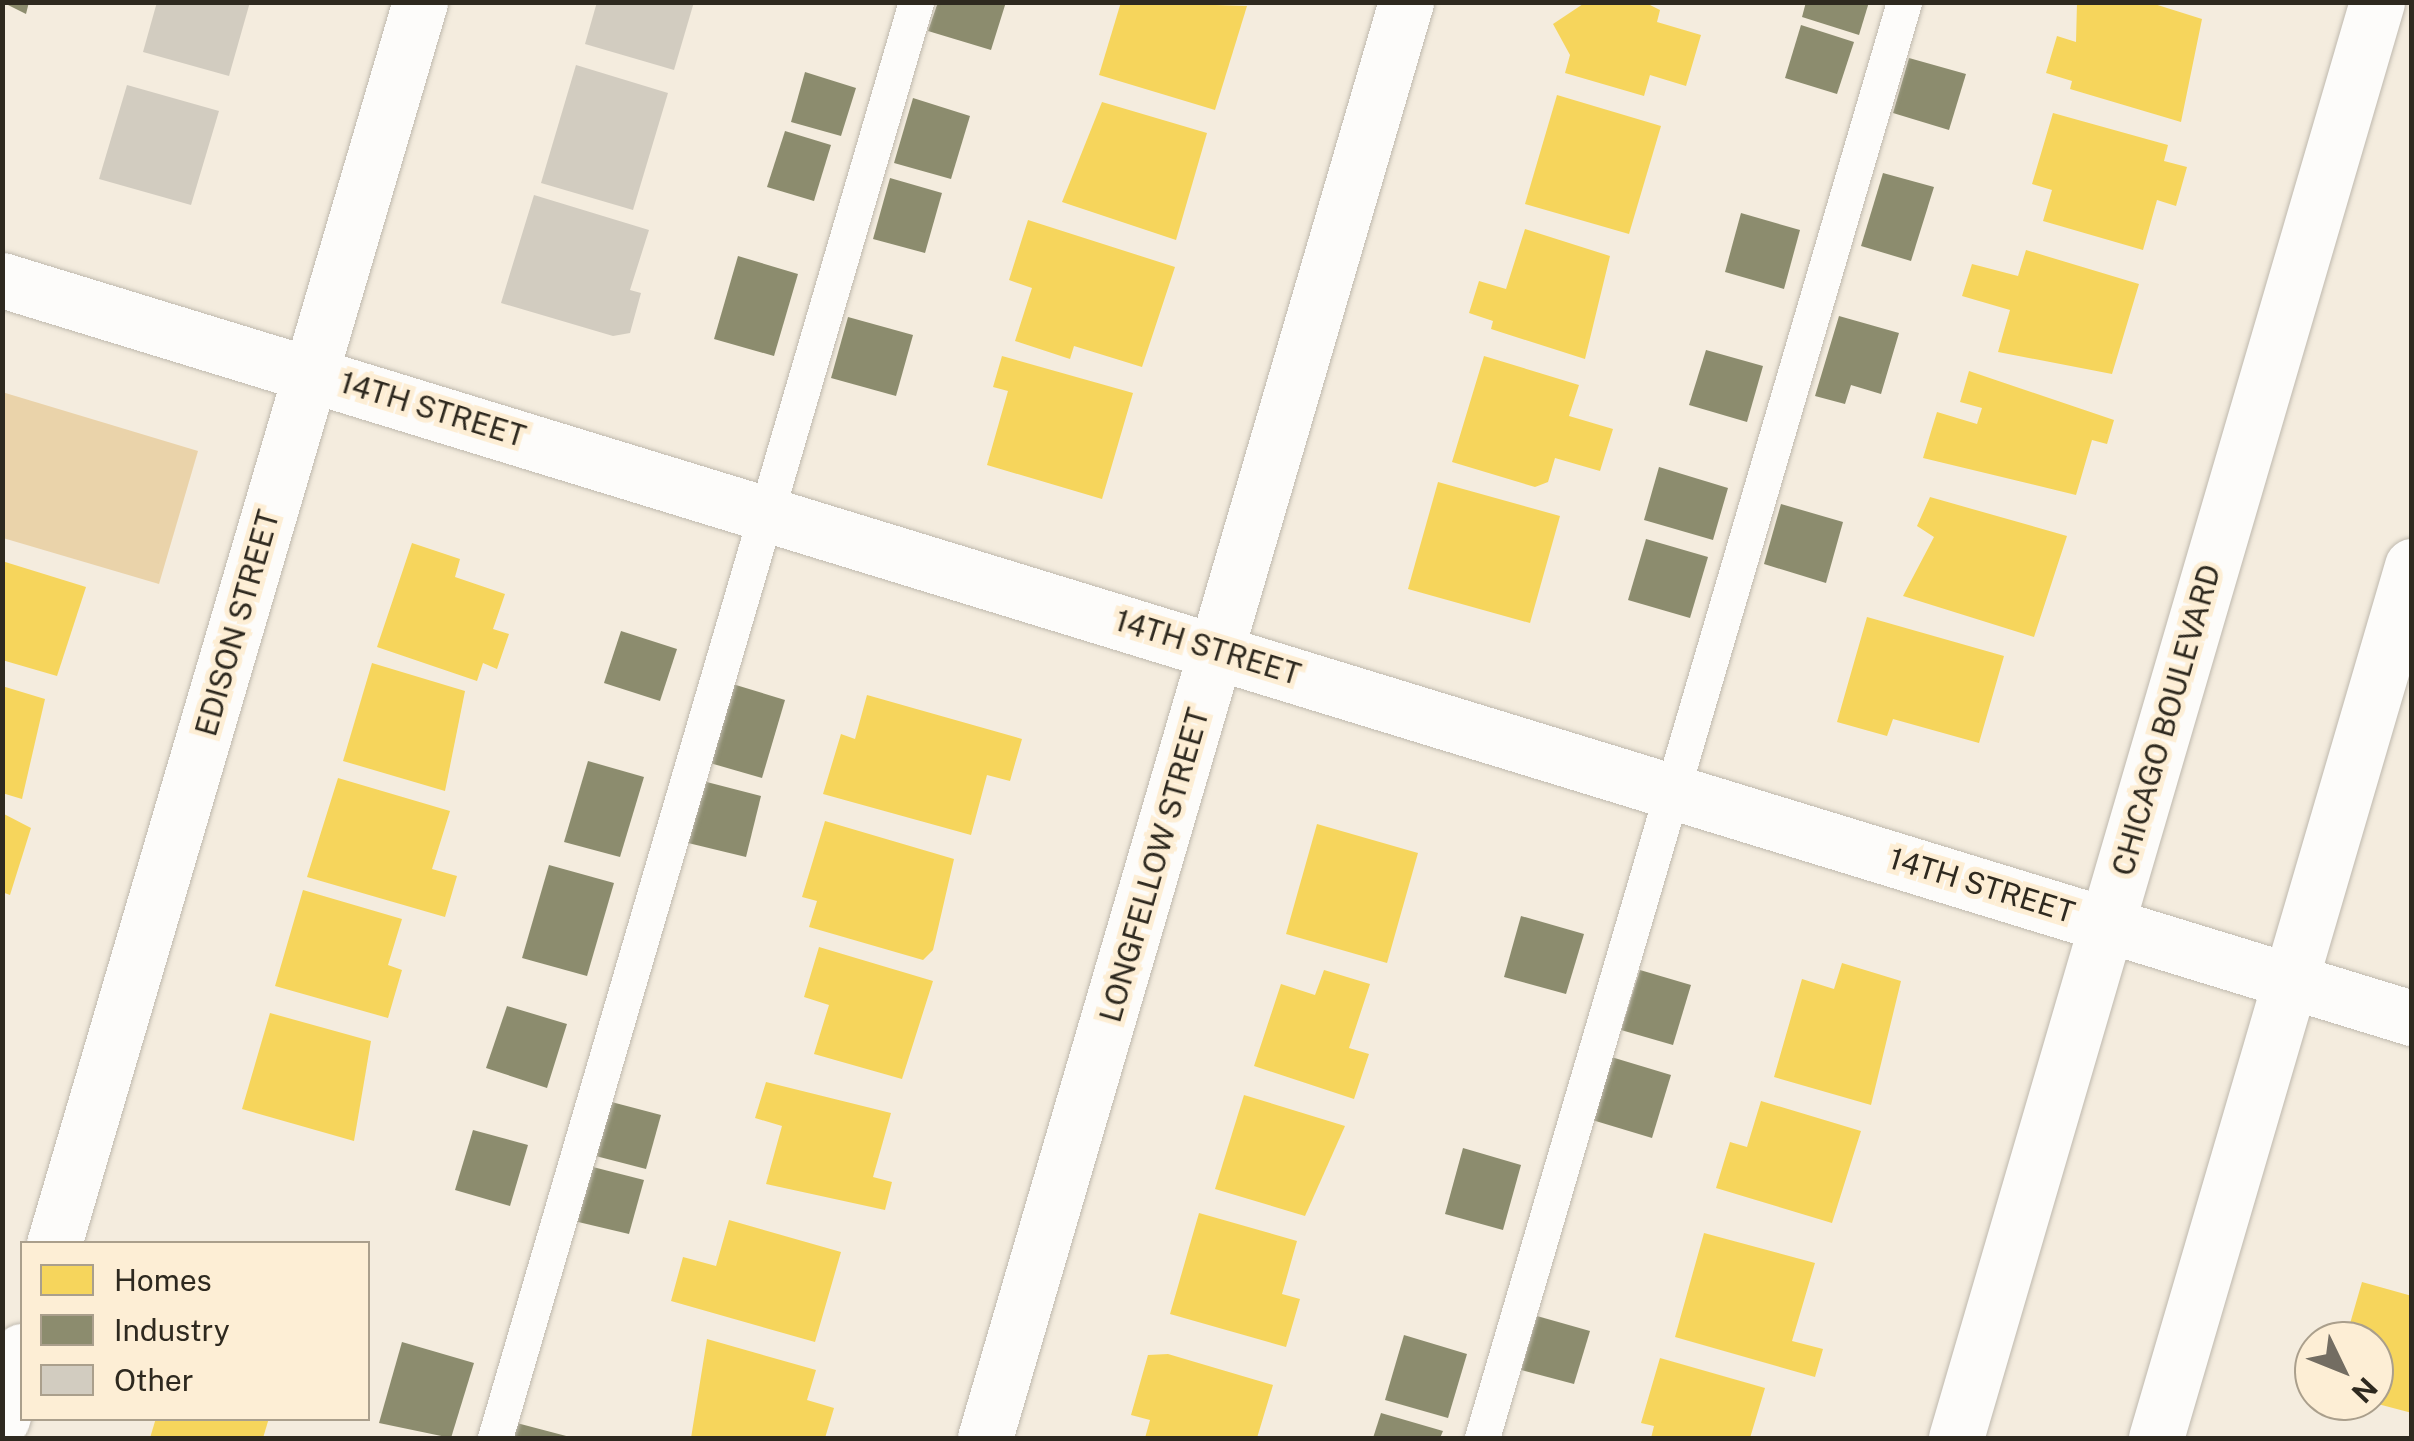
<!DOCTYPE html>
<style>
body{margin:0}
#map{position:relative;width:2414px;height:1441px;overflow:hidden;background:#f4ecde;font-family:"Public Sans",sans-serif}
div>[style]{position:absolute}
.green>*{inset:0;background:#ead3aa}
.homes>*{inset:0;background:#f6d55c}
.industry>*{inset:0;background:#8c8c6e}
.building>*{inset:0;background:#d2ccc0}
.roads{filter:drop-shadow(0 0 2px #bfb9ae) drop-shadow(0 0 2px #bfb9ae)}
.service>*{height:35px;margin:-17.5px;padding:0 17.5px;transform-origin:17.5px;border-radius:17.5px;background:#fdfcfa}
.minor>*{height:55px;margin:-27.5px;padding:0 27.5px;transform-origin:27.5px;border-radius:27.5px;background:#fdfcfa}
.tertiary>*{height:55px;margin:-27.5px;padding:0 27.5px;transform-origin:27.5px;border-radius:27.5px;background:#fdfcfa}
span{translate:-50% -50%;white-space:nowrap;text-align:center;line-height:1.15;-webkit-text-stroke:10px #fdeed5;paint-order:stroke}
.street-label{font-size:30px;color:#2e291f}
.frame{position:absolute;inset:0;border:5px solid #2e291f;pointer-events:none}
.legend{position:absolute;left:20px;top:1241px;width:350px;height:180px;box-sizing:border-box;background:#fdeed5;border:2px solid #aa9f8c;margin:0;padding:12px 18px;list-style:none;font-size:30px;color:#2e291f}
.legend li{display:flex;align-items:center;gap:20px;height:50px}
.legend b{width:50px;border:2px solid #aa9f8c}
.north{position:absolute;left:2294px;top:1321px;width:100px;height:100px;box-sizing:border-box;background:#fdeed5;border:2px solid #aa9f8c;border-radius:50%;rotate:133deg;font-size:28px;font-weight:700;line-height:40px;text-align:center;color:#2e291f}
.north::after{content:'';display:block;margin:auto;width:35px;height:45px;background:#736d62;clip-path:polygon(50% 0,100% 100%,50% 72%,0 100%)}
</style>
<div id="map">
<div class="green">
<div style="clip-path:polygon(2px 392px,198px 451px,159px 584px,3px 538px)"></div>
</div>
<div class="homes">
<div style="clip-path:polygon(1121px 2px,1247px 6px,1215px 110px,1099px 75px)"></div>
<div style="clip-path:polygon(1586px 2px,1644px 2px,1660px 10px,1657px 22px,1701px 35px,1686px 86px,1650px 75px,1644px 96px,1565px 73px,1570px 55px,1553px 24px)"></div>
<div style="clip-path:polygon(2077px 2px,2148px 2px,2202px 19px,2181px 122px,2070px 89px,2072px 81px,2046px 73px,2057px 36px,2076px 42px)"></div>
<div style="clip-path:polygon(1557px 95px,1661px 126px,1629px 234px,1525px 204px)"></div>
<div style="clip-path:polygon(1102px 102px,1207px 133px,1176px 240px,1062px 202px)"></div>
<div style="clip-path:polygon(2053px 113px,2168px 145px,2164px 161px,2187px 167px,2176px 206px,2157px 200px,2143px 250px,2043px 221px,2052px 190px,2032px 184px)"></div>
<div style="clip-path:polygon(1028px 220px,1175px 267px,1142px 367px,1074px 346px,1070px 359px,1015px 341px,1032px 288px,1009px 280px)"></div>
<div style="clip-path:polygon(1525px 229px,1610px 256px,1585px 359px,1491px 329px,1493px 321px,1469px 313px,1479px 281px,1506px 289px)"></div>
<div style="clip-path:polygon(2026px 250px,2139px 284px,2112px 374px,1998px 352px,2010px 310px,1962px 296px,1972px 264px,2018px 276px)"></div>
<div style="clip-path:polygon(1002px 356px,1133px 393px,1102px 499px,987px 465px,1008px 391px,993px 387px)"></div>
<div style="clip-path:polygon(1484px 356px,1579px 385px,1569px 416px,1613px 429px,1600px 471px,1555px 458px,1548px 482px,1535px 487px,1452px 462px)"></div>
<div style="clip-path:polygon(1969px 371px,2114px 420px,2107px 444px,2092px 440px,2076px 495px,1923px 458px,1937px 412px,1977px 424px,1982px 408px,1960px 402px)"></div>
<div style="clip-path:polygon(1438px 482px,1560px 516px,1530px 623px,1408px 589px)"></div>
<div style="clip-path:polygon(1930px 497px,2067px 536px,2034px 637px,1903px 596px,1934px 537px,1917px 526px)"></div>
<div style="clip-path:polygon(412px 543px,460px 559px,455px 577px,505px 594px,493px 629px,509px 634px,497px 669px,483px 663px,477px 681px,377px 647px)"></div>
<div style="clip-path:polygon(2px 561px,86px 587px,57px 676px,2px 660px)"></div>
<div style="clip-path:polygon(1867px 617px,2004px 656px,1979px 743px,1893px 719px,1887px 736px,1837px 722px)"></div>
<div style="clip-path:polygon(372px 663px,465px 691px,445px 791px,343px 761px)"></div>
<div style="clip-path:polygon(2px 686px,45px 699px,22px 799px,2px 793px)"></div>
<div style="clip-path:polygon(867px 695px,1022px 739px,1010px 781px,987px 775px,971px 835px,823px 794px,841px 734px,855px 739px)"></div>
<div style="clip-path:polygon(338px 778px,450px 811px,432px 869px,457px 876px,445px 917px,307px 877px)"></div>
<div style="clip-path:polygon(2px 813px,31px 828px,10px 895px,2px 892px)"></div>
<div style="clip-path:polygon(825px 821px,954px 859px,933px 950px,923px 960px,809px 927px,817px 901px,802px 897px)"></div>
<div style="clip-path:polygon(1317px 824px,1418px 853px,1387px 963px,1286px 934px)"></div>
<div style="clip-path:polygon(303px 890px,402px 919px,388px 965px,402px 970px,388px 1018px,275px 986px)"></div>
<div style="clip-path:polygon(819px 947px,933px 981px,902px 1079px,814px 1054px,829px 1005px,804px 997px)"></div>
<div style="clip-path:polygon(1842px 963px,1901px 981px,1871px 1105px,1774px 1077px,1802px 979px,1834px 989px)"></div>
<div style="clip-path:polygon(1324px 970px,1370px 984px,1349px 1048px,1369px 1054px,1354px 1099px,1254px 1066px,1281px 984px,1315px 995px)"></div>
<div style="clip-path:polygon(270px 1013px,371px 1041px,354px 1141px,242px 1109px)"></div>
<div style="clip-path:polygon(766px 1082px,891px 1113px,873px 1177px,892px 1182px,885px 1210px,766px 1184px,782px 1126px,755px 1118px)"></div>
<div style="clip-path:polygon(1244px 1095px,1345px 1126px,1305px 1216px,1215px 1189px)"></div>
<div style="clip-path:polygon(1761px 1101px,1861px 1131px,1832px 1223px,1716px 1188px,1730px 1142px,1747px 1147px)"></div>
<div style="clip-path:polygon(1199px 1213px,1297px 1241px,1282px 1294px,1300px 1299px,1286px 1347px,1170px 1314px)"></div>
<div style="clip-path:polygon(729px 1220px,841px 1252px,815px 1342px,671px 1301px,683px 1257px,716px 1266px)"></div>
<div style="clip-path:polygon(1704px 1233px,1815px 1263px,1792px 1341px,1823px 1349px,1815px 1377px,1675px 1337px)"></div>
<div style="clip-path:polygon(2362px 1282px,2412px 1296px,2412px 1413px,2374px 1403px,2374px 1341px,2345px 1341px)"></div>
<div style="clip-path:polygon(707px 1339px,816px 1370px,807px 1400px,834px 1408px,825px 1438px,691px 1438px)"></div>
<div style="clip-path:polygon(1168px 1354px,1273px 1385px,1257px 1438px,1145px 1438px,1150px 1420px,1131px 1415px,1148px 1355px)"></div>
<div style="clip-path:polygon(1660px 1358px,1765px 1388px,1750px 1438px,1651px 1438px,1654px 1426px,1641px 1423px)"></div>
<div style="clip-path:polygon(156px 1418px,269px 1418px,263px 1438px,150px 1438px)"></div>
</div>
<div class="industry">
<div style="clip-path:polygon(2px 2px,29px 2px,26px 14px)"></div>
<div style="clip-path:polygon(938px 2px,1006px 2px,991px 50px,928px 31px)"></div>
<div style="clip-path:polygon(1806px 2px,1869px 2px,1859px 35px,1802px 17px)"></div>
<div style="clip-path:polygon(1801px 25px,1854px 42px,1837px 94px,1785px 78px)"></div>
<div style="clip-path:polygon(1909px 58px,1966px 74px,1949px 130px,1893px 113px)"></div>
<div style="clip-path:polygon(805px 72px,856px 88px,841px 136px,791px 122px)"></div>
<div style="clip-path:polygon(913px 98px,970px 116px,951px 179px,894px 163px)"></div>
<div style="clip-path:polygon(785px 131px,831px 145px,814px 201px,767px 187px)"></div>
<div style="clip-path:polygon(1883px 173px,1934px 187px,1911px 261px,1861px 246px)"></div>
<div style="clip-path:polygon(890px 178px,942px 193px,925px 253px,873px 239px)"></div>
<div style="clip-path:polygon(1741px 213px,1800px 230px,1784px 289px,1725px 272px)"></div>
<div style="clip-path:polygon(738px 256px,798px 274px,774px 356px,714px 339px)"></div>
<div style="clip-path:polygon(1839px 316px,1899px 333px,1881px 394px,1851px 385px,1845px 404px,1815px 396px)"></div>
<div style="clip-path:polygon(848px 317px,913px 335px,896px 396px,831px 378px)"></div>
<div style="clip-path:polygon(1706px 350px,1763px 366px,1747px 422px,1689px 405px)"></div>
<div style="clip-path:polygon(1659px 467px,1728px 488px,1713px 540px,1644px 520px)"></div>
<div style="clip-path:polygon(1781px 504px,1843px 522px,1826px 583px,1764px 564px)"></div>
<div style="clip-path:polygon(1646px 539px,1708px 557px,1690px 618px,1628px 600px)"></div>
<div style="clip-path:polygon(621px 631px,677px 649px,660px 701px,604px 683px)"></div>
<div style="clip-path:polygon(726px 682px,785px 700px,762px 778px,703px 761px)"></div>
<div style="clip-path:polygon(588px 761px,644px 777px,620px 857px,564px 842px)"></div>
<div style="clip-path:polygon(699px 780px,761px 796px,746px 857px,684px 842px)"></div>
<div style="clip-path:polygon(549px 865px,614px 883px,587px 976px,522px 958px)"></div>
<div style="clip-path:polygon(1521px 916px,1584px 934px,1566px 994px,1504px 977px)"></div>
<div style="clip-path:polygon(1640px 970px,1691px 985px,1673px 1045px,1621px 1030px)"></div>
<div style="clip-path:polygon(507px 1006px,567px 1024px,547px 1088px,486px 1068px)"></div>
<div style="clip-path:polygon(1608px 1056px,1671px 1075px,1652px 1138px,1589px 1119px)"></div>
<div style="clip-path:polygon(604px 1100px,661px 1115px,646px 1169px,588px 1154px)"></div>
<div style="clip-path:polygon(473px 1130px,528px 1145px,510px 1206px,455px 1190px)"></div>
<div style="clip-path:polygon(1463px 1148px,1521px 1165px,1503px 1230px,1445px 1214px)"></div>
<div style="clip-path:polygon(589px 1166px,644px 1180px,629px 1234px,574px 1221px)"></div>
<div style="clip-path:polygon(1537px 1316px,1590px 1331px,1574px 1384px,1521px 1370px)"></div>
<div style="clip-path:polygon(1404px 1335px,1467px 1354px,1448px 1418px,1385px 1400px)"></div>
<div style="clip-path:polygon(402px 1342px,474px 1363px,451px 1438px,379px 1423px)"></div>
<div style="clip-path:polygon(1381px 1413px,1443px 1431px,1440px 1438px,1373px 1438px)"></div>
<div style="clip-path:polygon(513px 1422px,570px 1437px,570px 1438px,509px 1438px)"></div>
</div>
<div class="building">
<div style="clip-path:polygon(157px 2px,250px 2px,229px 76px,143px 52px)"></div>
<div style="clip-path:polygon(597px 2px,694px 2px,674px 70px,585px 44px)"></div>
<div style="clip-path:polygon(576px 65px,668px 93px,633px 210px,541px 183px)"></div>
<div style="clip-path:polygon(127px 85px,219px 111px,191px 205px,99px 179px)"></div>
<div style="clip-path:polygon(534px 195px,649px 230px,630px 290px,641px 293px,630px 333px,613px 336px,501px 303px)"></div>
</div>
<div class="roads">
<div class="service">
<div style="left:495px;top:1438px;width:1496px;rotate:-73.66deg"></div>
<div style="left:1482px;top:1438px;width:1497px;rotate:-73.62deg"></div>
</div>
<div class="minor">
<div style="left:54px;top:1244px;width:1295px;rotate:-73.58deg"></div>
<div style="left:2px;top:1419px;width:71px;rotate:-73.6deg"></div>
<div style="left:985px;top:1438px;width:1496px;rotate:-73.66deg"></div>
</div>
<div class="tertiary">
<div style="left:2px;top:280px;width:2520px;rotate:17.03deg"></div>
<div style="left:1956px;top:1438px;width:1496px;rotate:-73.66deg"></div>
<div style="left:2156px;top:1438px;width:909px;rotate:-73.64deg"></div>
</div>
</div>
<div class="street-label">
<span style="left:433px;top:409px;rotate:17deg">14TH STREET</span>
<span style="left:237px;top:623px;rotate:-74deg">EDISON STREET</span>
<span style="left:1208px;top:647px;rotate:17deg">14TH STREET</span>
<span style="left:2166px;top:720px;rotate:-74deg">CHICAGO BOULEVARD</span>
<span style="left:1154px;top:865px;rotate:-74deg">LONGFELLOW STREET</span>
<span style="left:1982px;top:885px;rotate:17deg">14TH STREET</span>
</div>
<div class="frame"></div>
<ul class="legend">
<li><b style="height:28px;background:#f6d55c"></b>Homes</li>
<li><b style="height:28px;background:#8c8c6e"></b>Industry</li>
<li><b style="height:28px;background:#d2ccc0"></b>Other</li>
</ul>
<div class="north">N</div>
</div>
